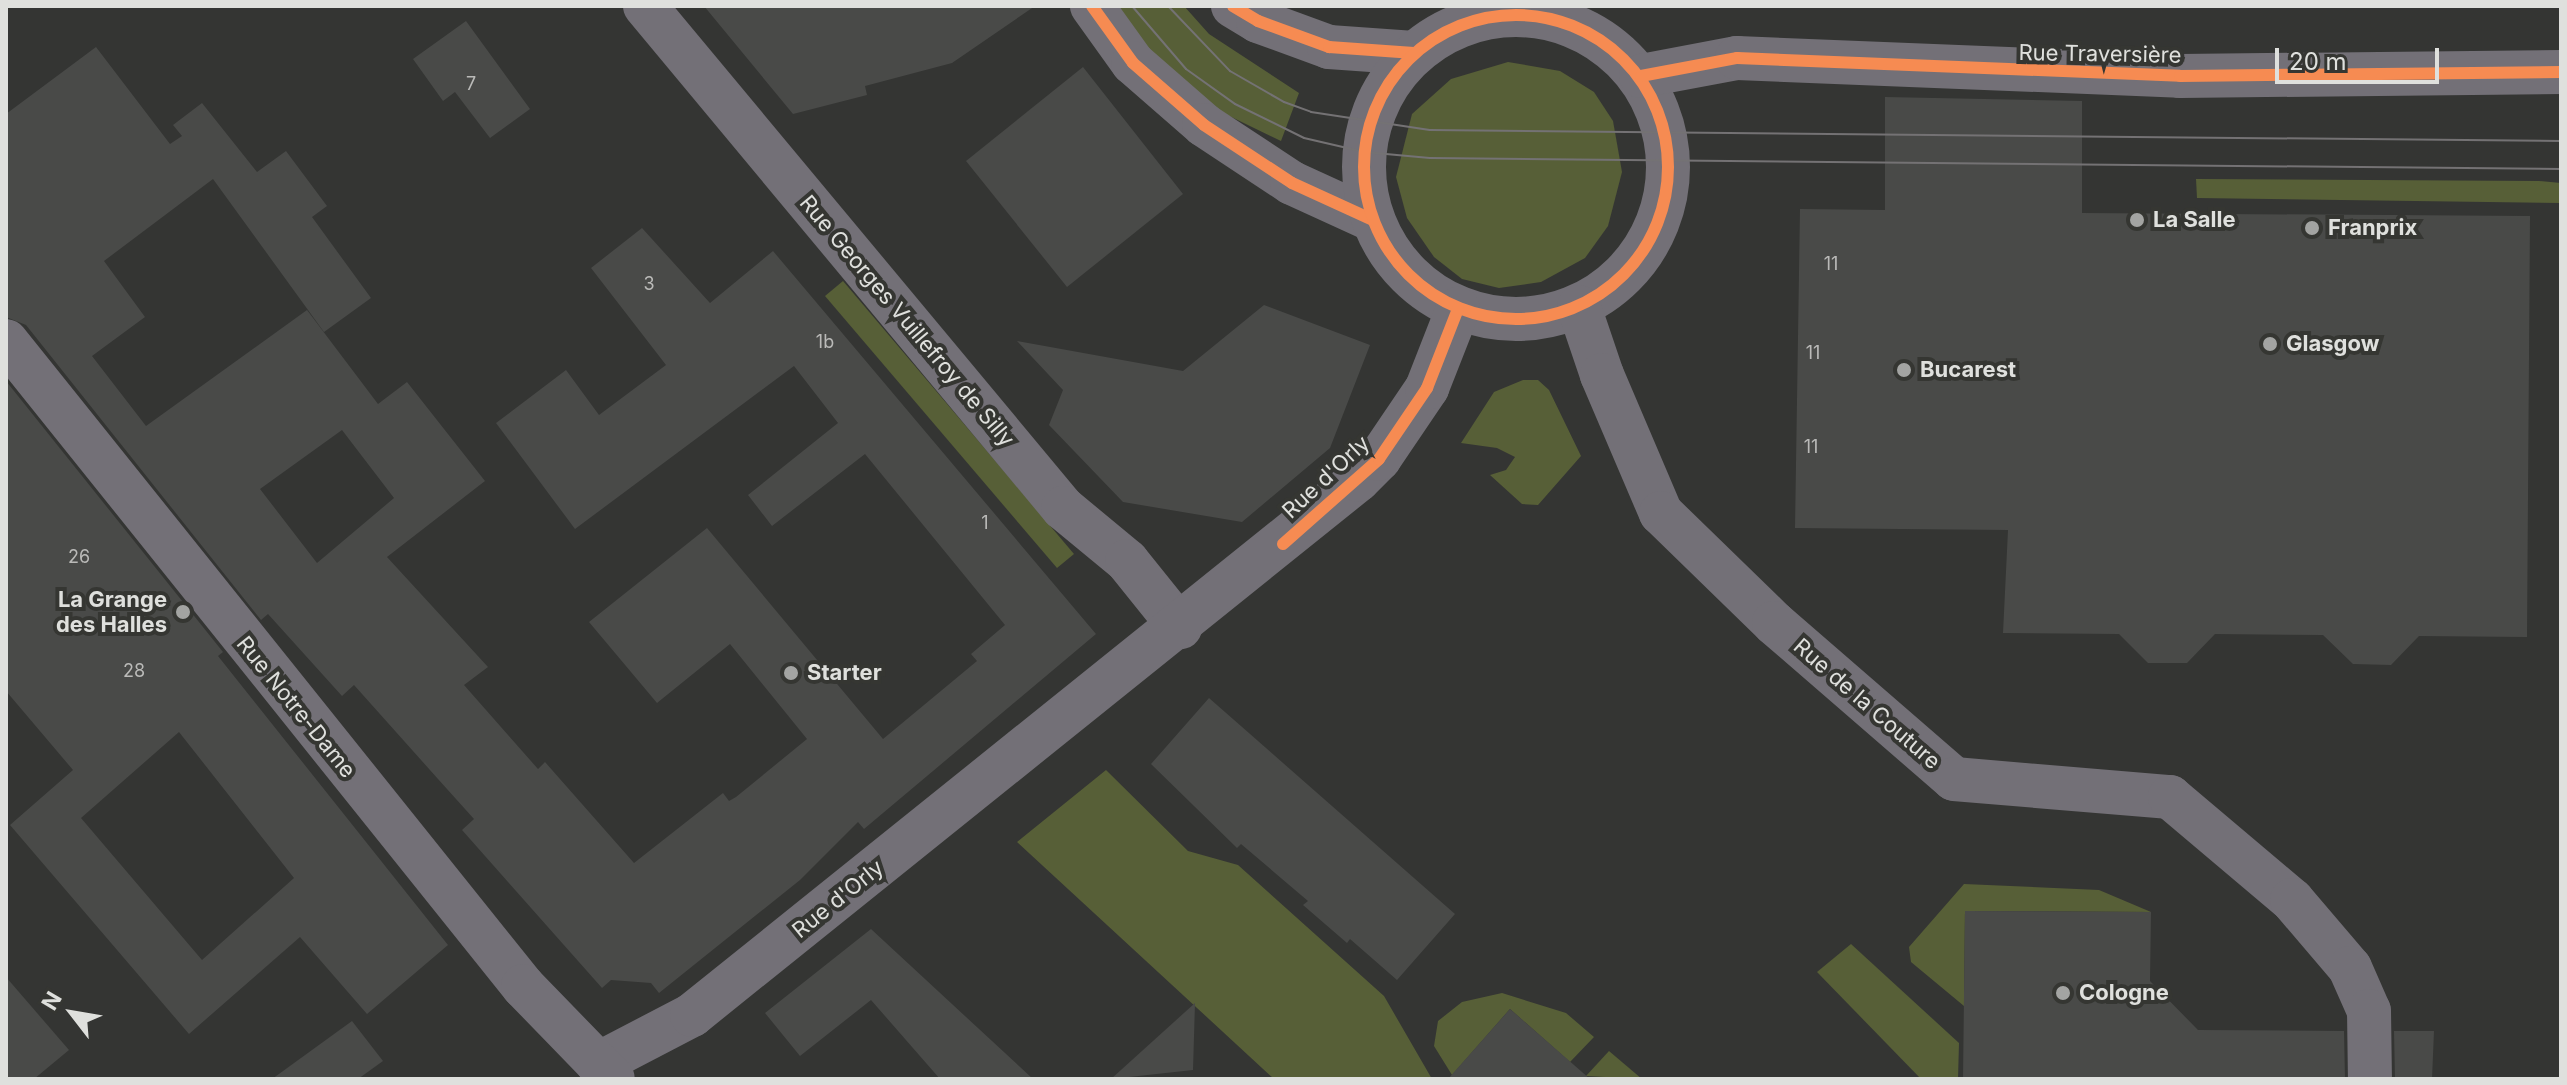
<!DOCTYPE html>
<meta charset="utf-8">
<style>
body{margin:0}
#map{position:relative;width:2567px;height:1085px;overflow:hidden;background:#343533;font-family:Inter,sans-serif}
div>[style]{position:absolute}
.green>*{inset:0;background:#575f37}
.building>*{inset:0;background:#494a48}
.minor>*{height:44px;margin:-22px;padding:0 22px;transform-origin:22px;border-radius:22px;background:#737077}
.minor>.ring{margin:-22px;padding:0;box-sizing:content-box;background:none;border:44px solid #737077;border-radius:50%}
.tertiary>*{height:44px;margin:-22px;padding:0 22px;transform-origin:22px;border-radius:22px;background:#737077}
.tram>*{height:2px;margin:-1px;padding:0 1px;transform-origin:1px;border-radius:1px;background:#747274}
.cycleway>*{height:12px;margin:-6px;padding:0 6px;transform-origin:6px;border-radius:6px;background:#f68b52}
.cycleway>.ring{margin:-6px;padding:0;box-sizing:content-box;background:none;border:12px solid #f68b52;border-radius:50%}
.dots>*{width:22px;height:22px;translate:-50% -50%;box-sizing:border-box;border:4px solid #353632;border-radius:50%}
span{translate:-50% -50%;white-space:nowrap;text-align:center;line-height:1.15;-webkit-text-stroke:8px #353632;paint-order:stroke}
.number-label{font-size:18px;color:#babab8}
.number-label span{-webkit-text-stroke-width:0}
.street-label{font-size:22px;color:#dfe0dd}
.poi-label{font-size:22px;color:#dfe0dd;font-weight:700}
.left{translate:0 -50%;text-align:left}
.right{translate:-100% -50%;text-align:right}
.frame{position:absolute;inset:0;border:8px solid #dfe0dd;pointer-events:none}
.north{position:absolute;left:32px;top:973px;width:80px;height:80px;-webkit-text-stroke:6px #353632;paint-order:stroke;rotate:301deg;font-size:22px;font-weight:700;line-height:32px;text-align:center;color:#dfe0dd}
.north::after{content:'';display:block;margin:auto;width:28px;height:36px;background:#dfe0dd;clip-path:polygon(50% 0,100% 100%,50% 72%,0 100%)}
.scale{position:absolute;left:2275px;top:48px;width:164px;height:36px;box-sizing:border-box;border:4px solid #dfe0dd;border-top:0;padding-left:10px;font-size:24px;line-height:28px;white-space:nowrap;color:#dfe0dd;-webkit-text-stroke:6px #353632;paint-order:stroke}
</style>
<div id="map">
<div class="green">
<div style="clip-path:polygon(1112px 6px,1184px 6px,1209px 34px,1299px 93px,1281px 141px,1217px 110px,1148px 49px)"></div>
<div style="clip-path:polygon(1508px 62px,1560px 71px,1594px 92px,1613px 121px,1622px 172px,1608px 226px,1585px 258px,1541px 282px,1499px 288px,1462px 279px,1434px 257px,1407px 218px,1396px 177px,1412px 114px,1451px 79px)"></div>
<div style="clip-path:polygon(2196px 179px,2539px 181px,2561px 183px,2561px 203px,2197px 198px)"></div>
<div style="clip-path:polygon(843px 281px,1074px 554px,1057px 568px,825px 296px)"></div>
<div style="clip-path:polygon(1523px 380px,1538px 380px,1549px 390px,1581px 456px,1538px 505px,1522px 504px,1490px 475px,1506px 470px,1515px 457px,1497px 448px,1461px 443px,1494px 392px)"></div>
<div style="clip-path:polygon(1106px 770px,1188px 851px,1238px 865px,1384px 996px,1432px 1079px,1274px 1079px,1017px 842px)"></div>
<div style="clip-path:polygon(1964px 884px,2099px 890px,2151px 912px,1965px 911px,1964px 1006px,1911px 962px,1909px 947px)"></div>
<div style="clip-path:polygon(1851px 944px,1959px 1043px,1958px 1079px,1921px 1079px,1817px 972px)"></div>
<div style="clip-path:polygon(1502px 993px,1566px 1013px,1594px 1037px,1570px 1062px,1510px 1009px,1452px 1075px,1434px 1046px,1438px 1021px,1462px 1002px)"></div>
<div style="clip-path:polygon(1609px 1051px,1642px 1079px,1586px 1076px)"></div>
</div>
<div class="building">
<div style="clip-path:polygon(704px 6px,1035px 6px,952px 63px,865px 86px,867px 95px,793px 114px)"></div>
<div style="clip-path:polygon(466px 21px,530px 109px,490px 138px,455px 92px,443px 101px,413px 59px)"></div>
<div style="clip-path:polygon(evenodd,96px 47px,170px 144px,182px 136px,173px 125px,202px 103px,257px 172px,286px 151px,327px 206px,312px 217px,371px 298px,324px 332px,213px 179px,104px 261px,145px 317px,92px 356px,146px 426px,307px 310px,378px 404px,407px 382px,485px 481px,387px 557px,488px 667px,464px 685px,538px 769px,545px 762px,634px 863px,723px 793px,729px 801px,736px 797px,807px 739px,730px 644px,657px 703px,589px 622px,707px 528px,883px 739px,977px 661px,971px 654px,1005px 625px,865px 454px,772px 526px,748px 495px,838px 423px,794px 366px,575px 529px,496px 423px,566px 370px,599px 415px,666px 365px,591px 268px,642px 228px,710px 303px,773px 251px,1096px 634px,864px 829px,858px 822px,800px 880px,659px 993px,651px 983px,611px 980px,602px 988px,462px 830px,474px 819px,438px 779px,354px 685px,342px 696px,268px 614px,261px 620px,26px 325px,6px 317px,6px 114px,96px 47px,342px 430px,394px 498px,317px 563px,260px 489px,342px 430px)"></div>
<div style="clip-path:polygon(1083px 67px,1183px 194px,1067px 287px,966px 161px)"></div>
<div style="clip-path:polygon(1885px 97px,2082px 101px,2082px 213px,2530px 216px,2527px 637px,2419px 636px,2391px 665px,2353px 664px,2323px 635px,2215px 634px,2187px 663px,2148px 663px,2119px 634px,2003px 633px,2008px 530px,1795px 528px,1800px 209px,1885px 210px)"></div>
<div style="clip-path:polygon(1264px 305px,1370px 345px,1330px 448px,1242px 522px,1123px 502px,1049px 425px,1063px 390px,1017px 341px,1183px 371px)"></div>
<div style="clip-path:polygon(evenodd,6px 381px,223px 652px,218px 656px,448px 945px,367px 1014px,300px 937px,189px 1034px,10px 825px,73px 770px,6px 691px,6px 381px,179px 732px,294px 878px,202px 960px,81px 818px,179px 732px)"></div>
<div style="clip-path:polygon(1209px 698px,1455px 914px,1397px 980px,1350px 939px,1347px 943px,1303px 905px,1308px 901px,1241px 844px,1237px 848px,1151px 764px)"></div>
<div style="clip-path:polygon(1965px 911px,2151px 912px,2150px 981px,2198px 1030px,2344px 1031px,2345px 1079px,1963px 1079px)"></div>
<div style="clip-path:polygon(871px 929px,1033px 1079px,940px 1079px,871px 1000px,800px 1056px,765px 1013px)"></div>
<div style="clip-path:polygon(6px 977px,69px 1050px,34px 1079px,6px 1079px)"></div>
<div style="clip-path:polygon(1195px 1003px,1193px 1070px,1111px 1079px)"></div>
<div style="clip-path:polygon(1510px 1009px,1590px 1079px,1448px 1079px)"></div>
<div style="clip-path:polygon(352px 1021px,383px 1061px,358px 1079px,272px 1079px)"></div>
<div style="clip-path:polygon(2394px 1031px,2434px 1031px,2432px 1079px,2395px 1079px)"></div>
</div>
<div class="minor">
<div style="left:645px;top:6px;width:653px;rotate:50.22deg"></div>
<div style="left:1063px;top:508px;width:83px;rotate:39.6deg"></div>
<div style="left:1127px;top:561px;width:85px;rotate:51.2deg"></div>
<div style="left:1092px;top:6px;width:70px;rotate:54.3deg"></div>
<div style="left:1133px;top:63px;width:94px;rotate:41.1deg"></div>
<div style="left:1204px;top:125px;width:105px;rotate:33.4deg"></div>
<div style="left:1292px;top:183px;width:89px;rotate:24.6deg"></div>
<div style="left:1233px;top:6px;width:29px;rotate:31deg"></div>
<div style="left:1258px;top:21px;width:76px;rotate:20.1deg"></div>
<div style="left:1329px;top:47px;width:85px;rotate:4deg"></div>
<div class="ring" style="left:1364px;top:15px;width:260px;height:260px"></div>
<div style="left:1641px;top:76px;width:98px;rotate:-10.6deg"></div>
<div style="left:1737px;top:58px;width:443px;rotate:2.3deg"></div>
<div style="left:2180px;top:76px;width:381px;rotate:-0.6deg"></div>
<div style="left:1579px;top:307px;width:72px;rotate:71.3deg"></div>
<div style="left:1602px;top:375px;width:150px;rotate:66.9deg"></div>
<div style="left:1661px;top:513px;width:158px;rotate:44.2deg"></div>
<div style="left:1774px;top:623px;width:238px;rotate:40.9deg"></div>
<div style="left:1954px;top:779px;width:217px;rotate:4.8deg"></div>
<div style="left:2170px;top:797px;width:160px;rotate:40.2deg"></div>
<div style="left:2292px;top:900px;width:89px;rotate:49.5deg"></div>
<div style="left:2350px;top:968px;width:47px;rotate:66.2deg"></div>
<div style="left:2369px;top:1011px;width:68px;rotate:89.2deg"></div>
<div style="left:598px;top:1064px;width:106px;rotate:-27.5deg"></div>
<div style="left:692px;top:1015px;width:854px;rotate:-38.78deg"></div>
<div style="left:1358px;top:480px;width:30px;rotate:-45deg"></div>
<div style="left:1379px;top:459px;width:86px;rotate:-55.9deg"></div>
<div style="left:1427px;top:388px;width:85px;rotate:-68.6deg"></div>
</div>
<div class="tertiary">
<div style="left:6px;top:341px;width:827px;rotate:51.29deg"></div>
<div style="left:523px;top:986px;width:129px;rotate:45.9deg"></div>
</div>
<div class="tram">
<div style="left:1132px;top:6px;width:83px;rotate:49.4deg"></div>
<div style="left:1186px;top:69px;width:60px;rotate:35.5deg"></div>
<div style="left:1235px;top:104px;width:77px;rotate:26.2deg"></div>
<div style="left:1304px;top:138px;width:62px;rotate:13.1deg"></div>
<div style="left:1364px;top:152px;width:66px;rotate:5.2deg"></div>
<div style="left:1430px;top:158px;width:1131px;rotate:0.56deg"></div>
<div style="left:1168px;top:6px;width:90px;rotate:46.4deg"></div>
<div style="left:1230px;top:71px;width:62px;rotate:29.9deg"></div>
<div style="left:1284px;top:102px;width:29px;rotate:20deg"></div>
<div style="left:1311px;top:112px;width:120px;rotate:8.6deg"></div>
<div style="left:1430px;top:130px;width:1131px;rotate:0.56deg"></div>
</div>
<div class="cycleway">
<div style="left:1092px;top:6px;width:70px;rotate:54.3deg"></div>
<div style="left:1133px;top:63px;width:94px;rotate:41.1deg"></div>
<div style="left:1204px;top:125px;width:105px;rotate:33.4deg"></div>
<div style="left:1292px;top:183px;width:89px;rotate:24.6deg"></div>
<div style="left:1233px;top:6px;width:29px;rotate:31deg"></div>
<div style="left:1258px;top:21px;width:76px;rotate:20.1deg"></div>
<div style="left:1329px;top:47px;width:85px;rotate:4deg"></div>
<div class="ring" style="left:1364px;top:15px;width:292px;height:292px"></div>
<div style="left:1641px;top:76px;width:98px;rotate:-10.6deg"></div>
<div style="left:1737px;top:58px;width:443px;rotate:2.3deg"></div>
<div style="left:2180px;top:76px;width:381px;rotate:-0.6deg"></div>
<div style="left:1283px;top:544px;width:128px;rotate:-41.5deg"></div>
<div style="left:1379px;top:459px;width:86px;rotate:-55.9deg"></div>
<div style="left:1427px;top:388px;width:85px;rotate:-68.6deg"></div>
</div>
<div class="dots">
<div style="left:2137px;top:220px;background:#a3a4a2"></div>
<div style="left:2312px;top:228px;background:#a3a4a2"></div>
<div style="left:2270px;top:344px;background:#a3a4a2"></div>
<div style="left:1904px;top:370px;background:#a3a4a2"></div>
<div style="left:183px;top:612px;background:#a3a4a2"></div>
<div style="left:791px;top:673px;background:#a3a4a2"></div>
<div style="left:2063px;top:993px;background:#a3a4a2"></div>
</div>
<div class="number-label">
<span style="left:471px;top:84px">7</span>
<span style="left:1831px;top:264px">11</span>
<span style="left:649px;top:284px">3</span>
<span style="left:825px;top:342px">1b</span>
<span style="left:1813px;top:353px">11</span>
<span style="left:1811px;top:447px">11</span>
<span style="left:985px;top:523px">1</span>
<span style="left:79px;top:557px">26</span>
<span style="left:134px;top:671px">28</span>
</div>
<div class="street-label">
<span style="left:2100px;top:54px;rotate:1deg">Rue Traversière</span>
<span style="left:907px;top:321px;rotate:50deg">Rue Georges Vuillefroy de Silly</span>
<span style="left:1326px;top:477px;rotate:-43deg">Rue d'Orly</span>
<span style="left:1867px;top:704px;rotate:41deg">Rue de la Couture</span>
<span style="left:296px;top:707px;rotate:51deg">Rue Notre-Dame</span>
<span style="left:838px;top:899px;rotate:-39deg">Rue d'Orly</span>
</div>
<div class="poi-label">
<span class="left" style="left:2153px;top:220px">La Salle</span>
<span class="left" style="left:2328px;top:228px">Franprix</span>
<span class="left" style="left:2286px;top:344px">Glasgow</span>
<span class="left" style="left:1920px;top:370px">Bucarest</span>
<span class="right" style="left:167px;top:612px">La Grange<br>des Halles</span>
<span class="left" style="left:807px;top:673px">Starter</span>
<span class="left" style="left:2079px;top:993px">Cologne</span>
</div>
<div class="frame"></div>
<div class="north">N</div>
<div class="scale">20 m</div>
</div>
